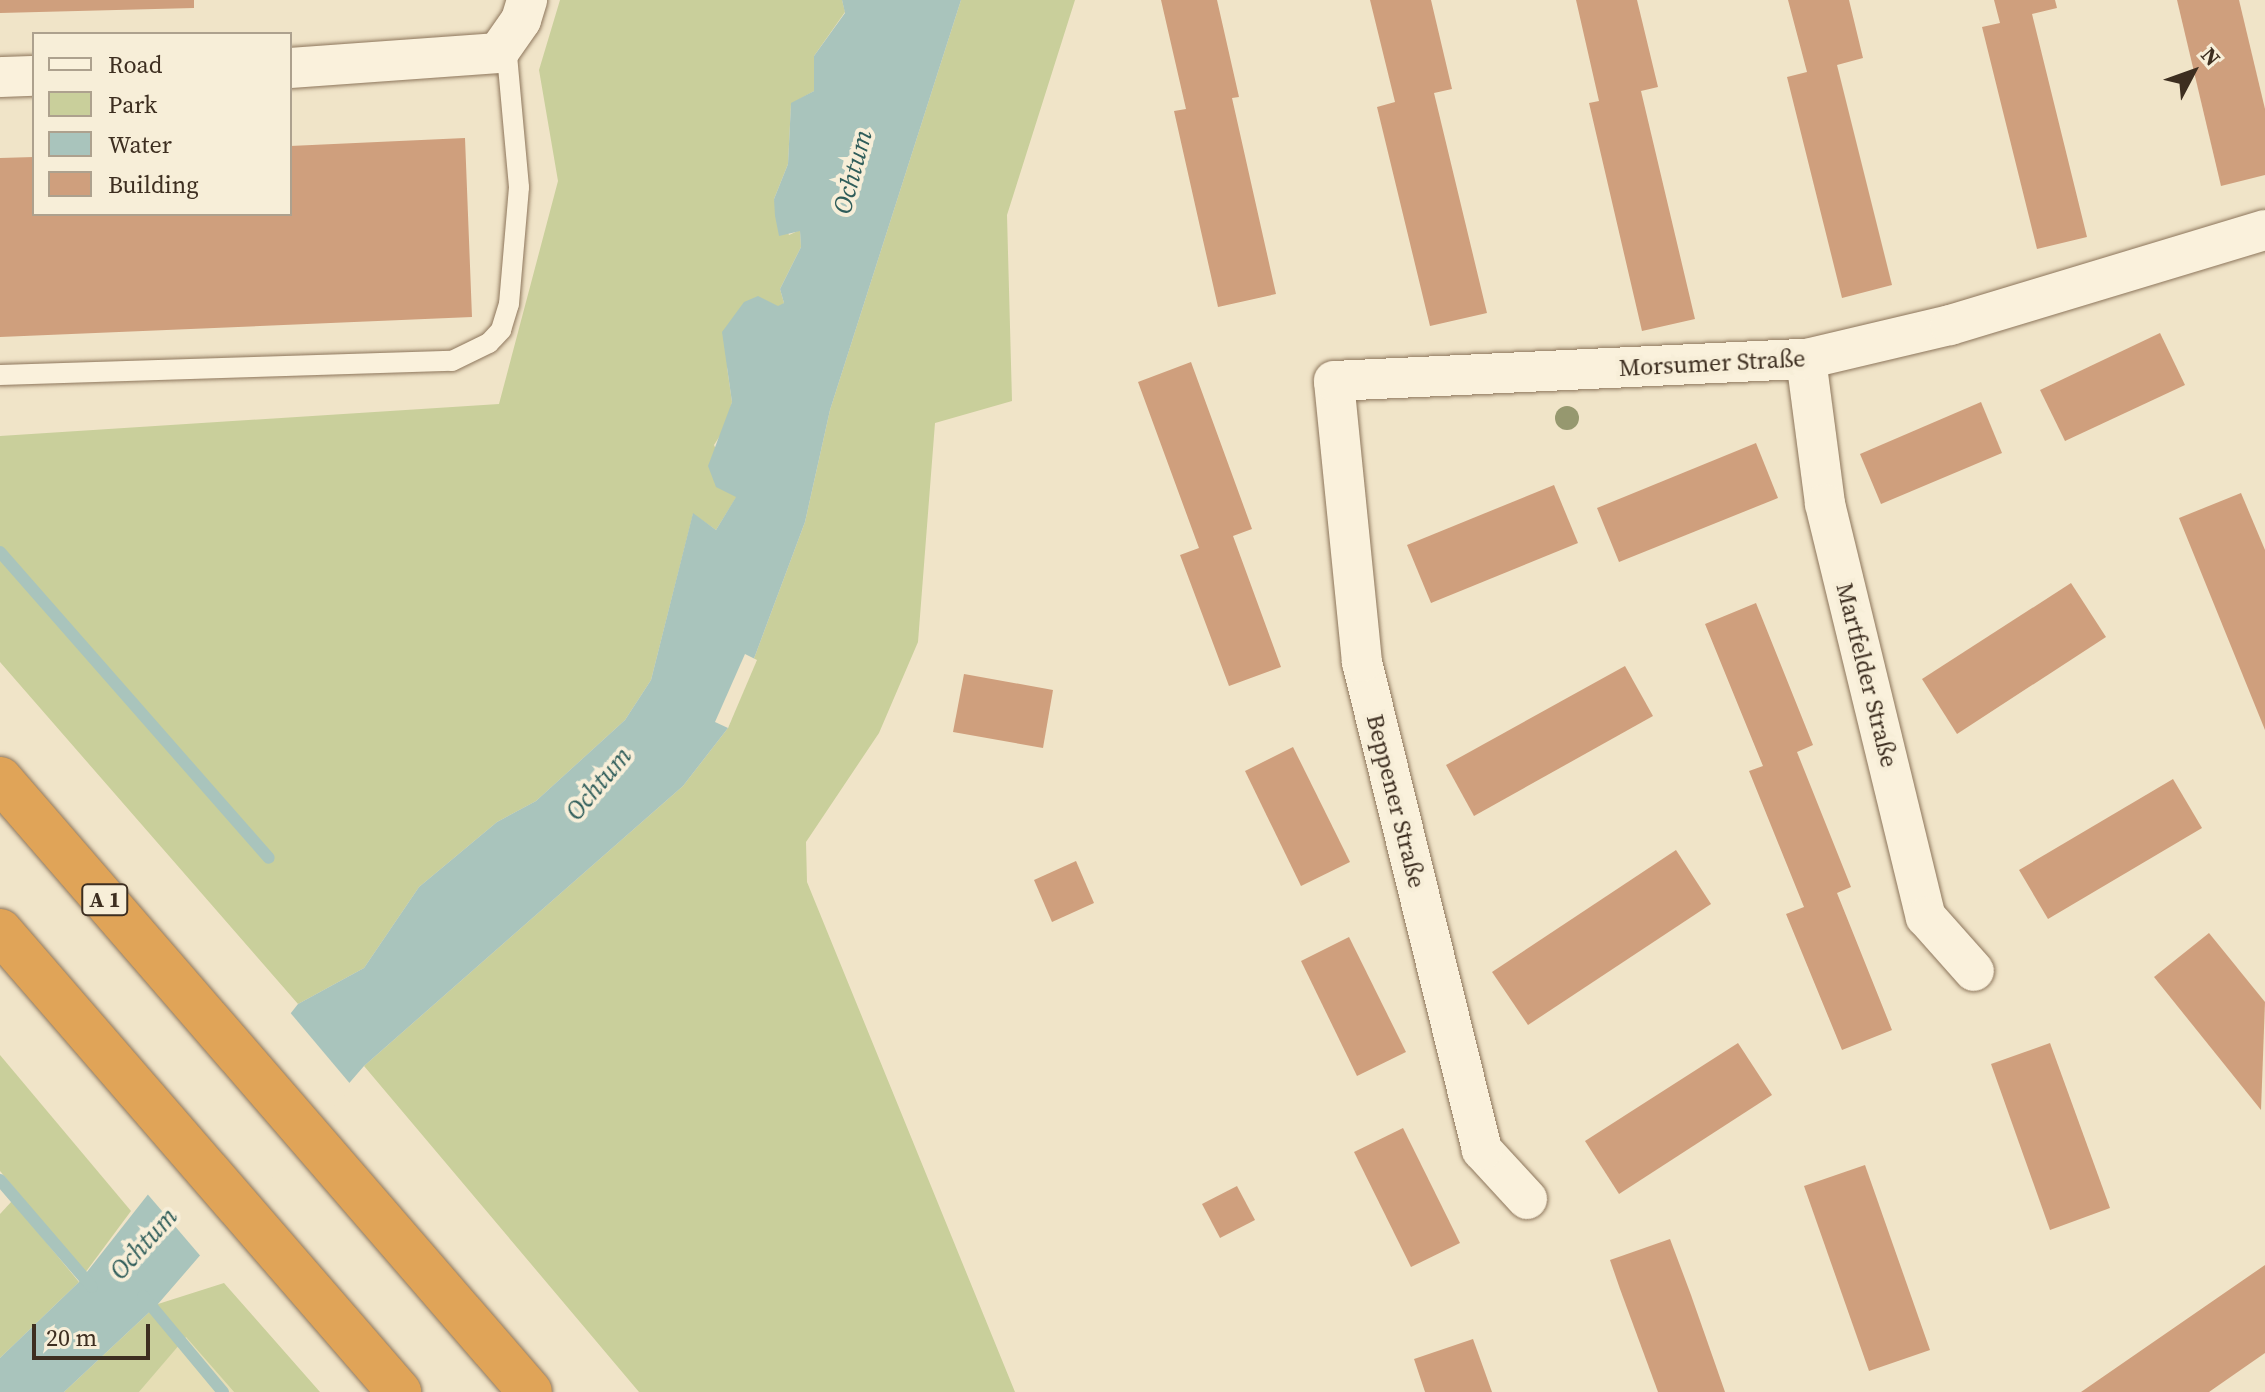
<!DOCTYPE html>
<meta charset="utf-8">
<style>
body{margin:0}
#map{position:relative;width:2265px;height:1392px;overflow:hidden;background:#f0e4c8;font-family:"Source Serif 4",serif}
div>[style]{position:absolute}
.farmland>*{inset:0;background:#e6deb5}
.green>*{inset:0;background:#c9cf9b}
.water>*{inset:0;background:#a9c4bc}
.pier>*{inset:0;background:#f0e4c8}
.stream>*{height:12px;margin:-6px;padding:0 6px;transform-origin:6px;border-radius:6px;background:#a9c4bc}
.building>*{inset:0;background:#cf9f7d}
.roads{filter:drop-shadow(0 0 2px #8d765c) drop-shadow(0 0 2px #8d765c)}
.service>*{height:20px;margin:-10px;padding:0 10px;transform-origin:10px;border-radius:10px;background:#faf1dc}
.minor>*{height:40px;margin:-20px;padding:0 20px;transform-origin:20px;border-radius:20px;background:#faf1dc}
.motorway>*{height:44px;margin:-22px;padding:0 22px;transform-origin:22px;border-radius:22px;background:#e0a458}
.trees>*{width:24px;height:24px;margin:-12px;border-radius:50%;background:#96986f}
span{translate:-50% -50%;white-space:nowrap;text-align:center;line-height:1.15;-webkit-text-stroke:8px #f7eed8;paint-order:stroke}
.shield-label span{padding:2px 6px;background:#f7eed8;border:2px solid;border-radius:6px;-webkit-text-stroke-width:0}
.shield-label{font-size:22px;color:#3d2e20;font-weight:700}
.street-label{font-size:24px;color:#3d2e20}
.water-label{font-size:26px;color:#2f5d5a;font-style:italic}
.legend{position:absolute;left:32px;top:32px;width:260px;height:184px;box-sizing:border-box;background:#f7eed8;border:2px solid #ada18e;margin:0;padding:10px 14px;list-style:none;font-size:24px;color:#3d2e20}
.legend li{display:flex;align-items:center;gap:16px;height:40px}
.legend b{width:40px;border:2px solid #ada18e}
.north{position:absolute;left:2153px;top:32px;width:80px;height:80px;-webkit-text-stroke:6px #f7eed8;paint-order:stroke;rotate:49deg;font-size:22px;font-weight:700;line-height:32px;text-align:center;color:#3d2e20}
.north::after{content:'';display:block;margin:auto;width:28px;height:36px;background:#3d2e20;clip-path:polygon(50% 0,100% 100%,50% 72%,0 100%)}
.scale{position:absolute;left:32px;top:1324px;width:118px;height:36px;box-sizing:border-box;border:4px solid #3d2e20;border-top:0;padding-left:10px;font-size:24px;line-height:28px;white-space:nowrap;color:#3d2e20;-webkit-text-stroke:6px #f7eed8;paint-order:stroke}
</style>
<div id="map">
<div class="farmland">
<div style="clip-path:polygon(186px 1336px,234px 1392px,139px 1392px)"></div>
</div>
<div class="green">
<div style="clip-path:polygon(560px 0,842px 0,845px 12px,814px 56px,814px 91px,791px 104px,788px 164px,774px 199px,789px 235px,800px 230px,801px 247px,780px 289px,784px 303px,727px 367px,732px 402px,725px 428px,714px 445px,737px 496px,716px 530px,693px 514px,651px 680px,625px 720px,536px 801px,497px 822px,419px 887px,364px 968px,298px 1004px,0 662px,0 436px,499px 404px,558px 181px,539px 70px)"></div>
<div style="clip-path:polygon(961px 0,1075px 0,1007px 215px,1012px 401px,935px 423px,918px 642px,879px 733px,806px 842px,807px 882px,1015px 1392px,639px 1392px,364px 1066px,683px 786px,728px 728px,805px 522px,830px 410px)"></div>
<div style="clip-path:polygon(0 1055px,131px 1211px,85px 1273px,0 1171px)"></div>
<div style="clip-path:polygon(12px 1201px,79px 1282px,0 1358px,0 1214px)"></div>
<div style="clip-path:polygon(224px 1283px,320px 1392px,234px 1392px,186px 1337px,139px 1392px,64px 1392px,158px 1304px)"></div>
</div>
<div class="water">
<div style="clip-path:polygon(842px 0,961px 0,830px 410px,805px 522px,728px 728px,683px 786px,364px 1066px,158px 1304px,64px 1392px,0 1392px,0 1358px,79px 1282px,298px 1004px,364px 968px,419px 887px,497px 822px,536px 801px,625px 720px,651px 680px,693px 513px,716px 530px,736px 497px,716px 487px,708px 466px,732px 402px,722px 332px,744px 302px,758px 296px,778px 306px,784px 303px,780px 289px,801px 247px,800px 231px,779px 236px,775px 216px,774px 199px,788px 164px,791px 103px,814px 91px,814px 56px,845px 13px)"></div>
</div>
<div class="pier">
<div style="clip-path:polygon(745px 654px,757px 660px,728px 728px,715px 722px)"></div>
<div style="clip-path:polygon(288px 1010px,352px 1086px,203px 1259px,144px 1190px)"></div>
</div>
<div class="stream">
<div style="left:0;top:552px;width:407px;rotate:48.7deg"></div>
<div style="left:0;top:1180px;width:141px;rotate:49.3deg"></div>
<div style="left:143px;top:1296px;width:125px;rotate:50.2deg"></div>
</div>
<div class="building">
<div style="clip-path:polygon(0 0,194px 0,194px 8px,0 13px)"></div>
<div style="clip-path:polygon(1161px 0,1217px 0,1239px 97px,1232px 98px,1276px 294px,1218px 307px,1174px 111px,1186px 109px)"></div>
<div style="clip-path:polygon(1370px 0,1431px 0,1452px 89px,1434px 93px,1487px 313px,1430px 326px,1377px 107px,1395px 102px)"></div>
<div style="clip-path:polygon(1576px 0,1637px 0,1658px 87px,1641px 91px,1695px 319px,1642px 331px,1589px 103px,1599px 101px)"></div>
<div style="clip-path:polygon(1788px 0,1849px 0,1863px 58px,1837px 65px,1892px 285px,1842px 298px,1787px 77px,1807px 72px)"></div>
<div style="clip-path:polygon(1994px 0,2055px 0,2057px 8px,2032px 14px,2087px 237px,2037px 249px,1982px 27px,2000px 23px)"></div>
<div style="clip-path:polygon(2177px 0,2239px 0,2265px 109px,2265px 175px,2221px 186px)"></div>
<div style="clip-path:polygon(465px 138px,472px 317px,0 337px,0 158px,34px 157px,34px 214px,290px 214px,290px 146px)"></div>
<div style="clip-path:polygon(2160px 333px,2185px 385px,2065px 441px,2040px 390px)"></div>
<div style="clip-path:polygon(1191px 362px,1252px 529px,1233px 536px,1281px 667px,1229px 686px,1180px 555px,1199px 548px,1138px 382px)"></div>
<div style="clip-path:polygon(1981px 402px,2002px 453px,1881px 504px,1860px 454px)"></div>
<div style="clip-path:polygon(1756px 443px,1778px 498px,1619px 562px,1597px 508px)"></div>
<div style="clip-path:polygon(1554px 485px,1578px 543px,1431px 603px,1407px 545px)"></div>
<div style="clip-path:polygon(2241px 493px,2265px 550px,2265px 730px,2179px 518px)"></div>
<div style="clip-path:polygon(2071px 583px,2106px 637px,1957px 734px,1922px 679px)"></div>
<div style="clip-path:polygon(1756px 603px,1813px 745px,1797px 752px,1851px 887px,1837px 893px,1892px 1030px,1842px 1050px,1786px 914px,1804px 907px,1749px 771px,1763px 766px,1705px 624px)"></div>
<div style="clip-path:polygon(1625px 666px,1653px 716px,1474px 816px,1446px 765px)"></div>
<div style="clip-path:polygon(964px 674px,1053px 690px,1043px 748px,953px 732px)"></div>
<div style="clip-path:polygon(1293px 747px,1350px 862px,1301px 886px,1245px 771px)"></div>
<div style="clip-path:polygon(2173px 779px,2202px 828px,2048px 919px,2019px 870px)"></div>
<div style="clip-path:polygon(1676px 850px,1711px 904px,1528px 1025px,1492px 972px)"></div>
<div style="clip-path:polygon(1076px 861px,1094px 903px,1052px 922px,1034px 880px)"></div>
<div style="clip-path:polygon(2209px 933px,2265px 1002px,2261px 1110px,2154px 977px)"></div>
<div style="clip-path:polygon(1349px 937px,1406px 1052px,1357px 1076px,1301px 961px)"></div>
<div style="clip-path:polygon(1738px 1043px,1772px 1095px,1619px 1194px,1585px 1141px)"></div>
<div style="clip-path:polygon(2050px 1043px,2110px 1208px,2050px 1230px,1991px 1064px)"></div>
<div style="clip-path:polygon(1403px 1128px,1460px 1243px,1411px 1267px,1354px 1152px)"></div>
<div style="clip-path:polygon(1865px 1165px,1930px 1350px,1869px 1371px,1804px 1186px)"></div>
<div style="clip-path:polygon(1237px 1186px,1255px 1220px,1220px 1238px,1202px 1204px)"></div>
<div style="clip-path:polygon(1670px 1239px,1691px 1295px,1725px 1392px,1658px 1392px,1620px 1289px,1610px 1260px)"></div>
<div style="clip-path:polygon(2265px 1265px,2265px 1353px,2219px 1385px,2209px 1392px,2081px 1392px)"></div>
<div style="clip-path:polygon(1473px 1339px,1492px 1392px,1425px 1392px,1414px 1359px)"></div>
</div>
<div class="roads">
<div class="service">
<div style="left:0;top:375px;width:452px;rotate:-1.8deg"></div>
<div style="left:452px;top:361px;width:41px;rotate:-25.9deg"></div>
<div style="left:489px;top:343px;width:18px;rotate:-47deg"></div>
<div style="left:501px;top:330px;width:27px;rotate:-73deg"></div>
<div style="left:509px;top:304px;width:117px;rotate:-85.1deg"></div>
<div style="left:519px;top:187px;width:144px;rotate:-95.2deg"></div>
</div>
<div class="minor">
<div style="left:290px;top:68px;width:209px;rotate:-4.1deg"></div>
<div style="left:498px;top:53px;width:40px;rotate:-55.1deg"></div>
<div style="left:521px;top:20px;width:21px;rotate:-73deg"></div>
<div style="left:0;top:77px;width:34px;rotate:-2deg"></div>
<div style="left:1806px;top:359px;width:146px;rotate:82.5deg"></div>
<div style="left:1825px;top:504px;width:425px;rotate:76.3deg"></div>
<div style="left:1926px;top:917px;width:72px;rotate:48.4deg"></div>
<div style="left:1527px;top:1199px;width:67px;rotate:-132.6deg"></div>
<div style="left:1482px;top:1150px;width:503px;rotate:-103.82deg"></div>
<div style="left:1362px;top:662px;width:282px;rotate:-95.7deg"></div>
<div style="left:1334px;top:381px;width:473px;rotate:-2.7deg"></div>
<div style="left:1806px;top:359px;width:148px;rotate:-13.3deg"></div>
<div style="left:1950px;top:325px;width:329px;rotate:-16.8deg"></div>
</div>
<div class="motorway">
<div style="left:0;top:779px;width:810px;rotate:49.15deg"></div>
<div style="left:0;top:931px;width:610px;rotate:49.12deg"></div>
</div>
</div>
<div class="trees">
<div style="left:1567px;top:418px"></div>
</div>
<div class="shield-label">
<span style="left:105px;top:900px">A 1</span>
</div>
<div class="street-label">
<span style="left:1712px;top:363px;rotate:-3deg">Morsumer Straße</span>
<span style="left:1867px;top:675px;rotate:76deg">Martfelder Straße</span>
<span style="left:1396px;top:801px;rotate:76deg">Beppener Straße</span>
</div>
<div class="water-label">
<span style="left:853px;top:172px;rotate:-75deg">Ochtum</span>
<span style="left:599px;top:784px;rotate:-50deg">Ochtum</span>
<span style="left:144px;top:1244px;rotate:-48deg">Ochtum</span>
</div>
<ul class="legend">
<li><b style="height:10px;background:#faf1dc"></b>Road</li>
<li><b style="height:22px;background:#c9cf9b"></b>Park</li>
<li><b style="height:22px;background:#a9c4bc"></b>Water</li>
<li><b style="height:22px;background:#cf9f7d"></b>Building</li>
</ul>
<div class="north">N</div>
<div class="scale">20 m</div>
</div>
